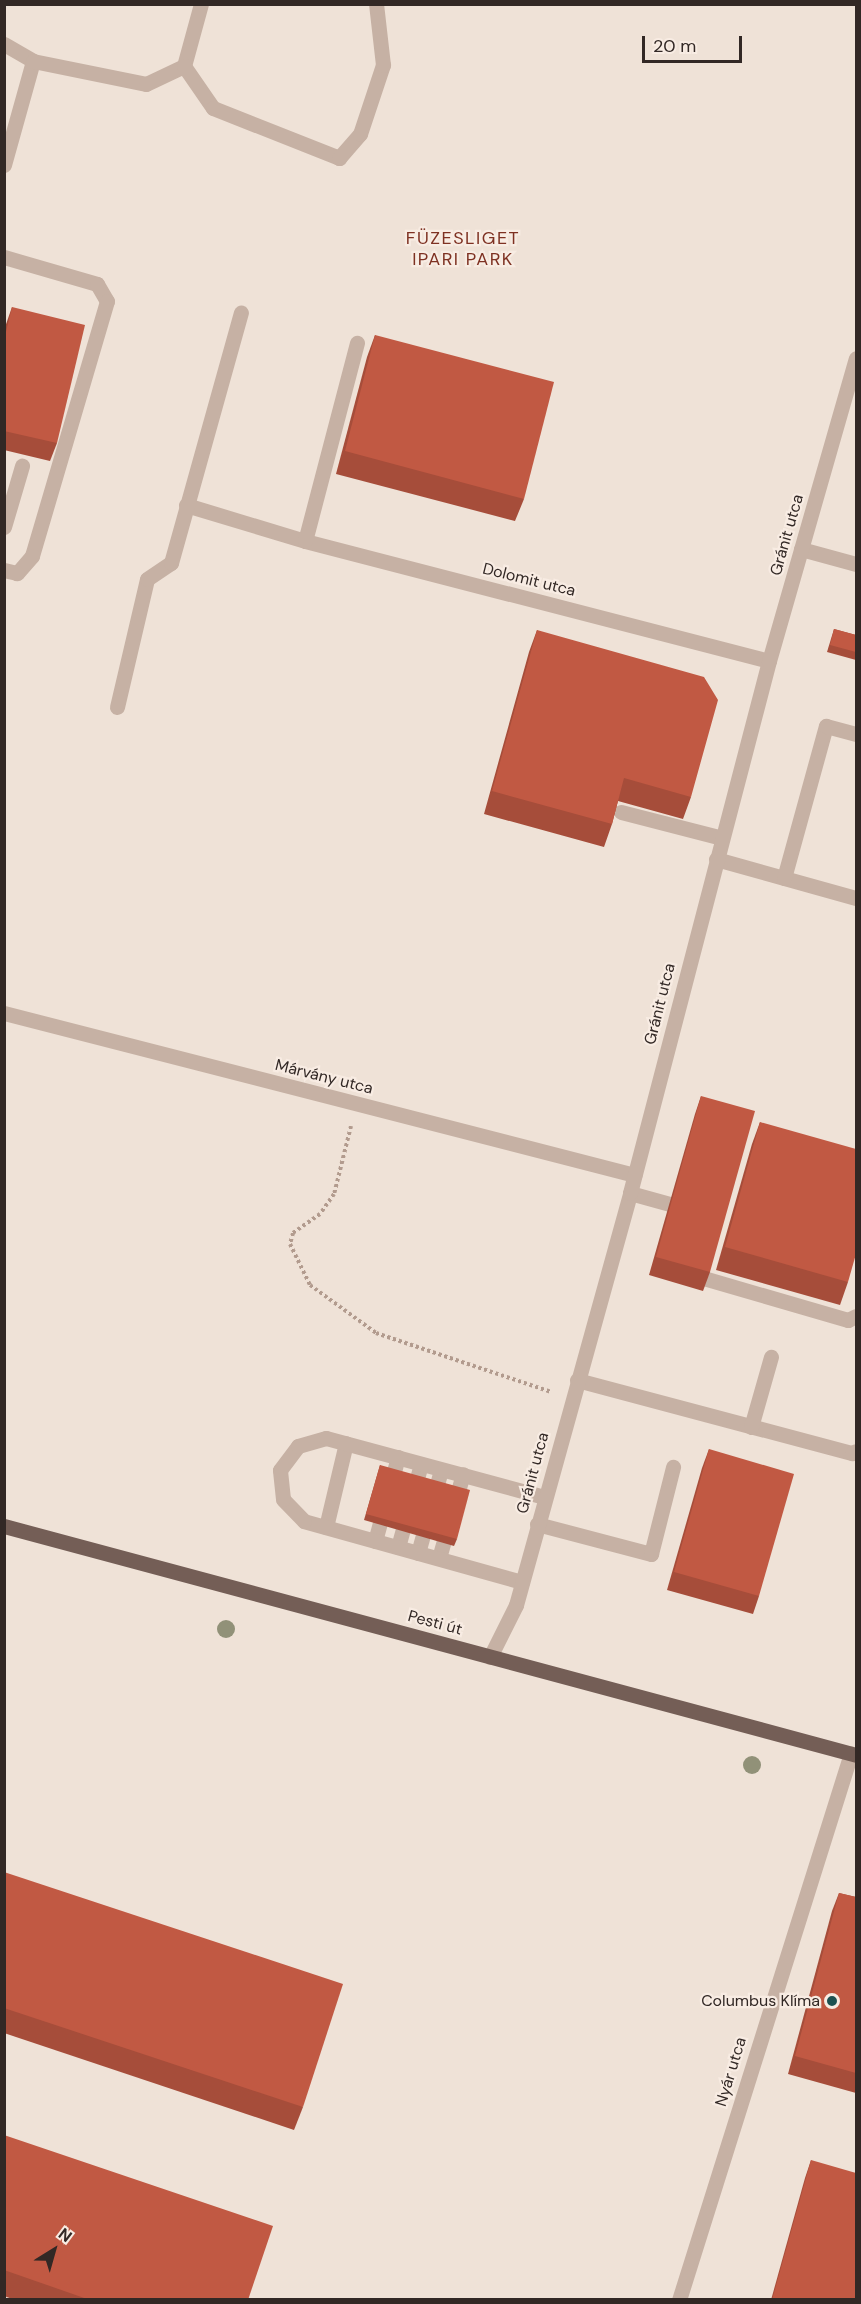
<!DOCTYPE html>
<meta charset="utf-8">
<style>
body{margin:0}
#map{position:relative;width:861px;height:2304px;overflow:hidden;background:#efe2d7;font-family:"DM Sans",sans-serif}
div>[style]{position:absolute}
.path>*{height:4px;margin-top:-2px;transform-origin:0;background:repeating-linear-gradient(90deg,#b29b8e 0 3px,transparent 0 6px)}
.minor>*{height:15px;margin:-7.5px;padding:0 7.5px;transform-origin:7.5px;border-radius:7.5px;background:#c6b1a4}
.major>*{height:15px;margin:-7.5px;padding:0 7.5px;transform-origin:7.5px;border-radius:7.5px;background:#745e56}
.trees>*{width:18px;height:18px;margin:-9px;border-radius:50%;background:#919178}
.wall>*{inset:0;background:#a64d3a}
.building>*{inset:0;background:#c15943}
.dots>*{width:16px;height:16px;translate:-50% -50%;box-sizing:border-box;border:3px solid #f8ece3;border-radius:50%}
span{translate:-50% -50%;white-space:nowrap;text-align:center;line-height:1.15;-webkit-text-stroke:4.5px #f8ece3;paint-order:stroke}
.street-label{font-size:16px;color:#322825}
.poi-label{font-size:16px;color:#322825}
.right{translate:-100% -50%;text-align:right}
.neighbourhood-label{font-size:18px;color:#7e3122;letter-spacing:1.5px}
.frame{position:absolute;inset:0;border:6px solid #322825;pointer-events:none}
.north{position:absolute;left:24px;top:2220px;width:60px;height:60px;-webkit-text-stroke:4px #f8ece3;paint-order:stroke;rotate:37deg;font-size:16px;font-weight:700;line-height:24px;text-align:center;color:#322825}
.north::after{content:'';display:block;margin:auto;width:21px;height:27px;background:#322825;clip-path:polygon(50% 0,100% 100%,50% 72%,0 100%)}
.scale{position:absolute;left:642px;top:36px;width:100px;height:27px;box-sizing:border-box;border:3px solid #322825;border-top:0;padding-left:8px;font-size:18px;line-height:21px;white-space:nowrap;color:#322825;-webkit-text-stroke:4px #f8ece3;paint-order:stroke}
</style>
<div id="map">
<div class="path">
<div style="left:351px;top:1126px;width:70px;rotate:104deg"></div>
<div style="left:334px;top:1194px;width:24px;rotate:125deg"></div>
<div style="left:320px;top:1214px;width:33px;rotate:145deg"></div>
<div style="left:293px;top:1233px;width:11px;rotate:105deg"></div>
<div style="left:290px;top:1244px;width:46px;rotate:64deg"></div>
<div style="left:310px;top:1285px;width:82px;rotate:36deg"></div>
<div style="left:376px;top:1333px;width:185px;rotate:18.6deg"></div>
</div>
<div class="minor">
<div style="left:4px;top:44px;width:34px;rotate:30deg"></div>
<div style="left:33px;top:61px;width:108px;rotate:105.6deg"></div>
<div style="left:33px;top:61px;width:115px;rotate:11.5deg"></div>
<div style="left:146px;top:84px;width:42px;rotate:-25.3deg"></div>
<div style="left:184px;top:66px;width:64px;rotate:-74.7deg"></div>
<div style="left:184px;top:66px;width:51px;rotate:55.4deg"></div>
<div style="left:213px;top:108px;width:136px;rotate:21.6deg"></div>
<div style="left:339px;top:158px;width:32px;rotate:-49deg"></div>
<div style="left:360px;top:134px;width:73px;rotate:-71.6deg"></div>
<div style="left:383px;top:65px;width:61px;rotate:-96.5deg"></div>
<div style="left:4px;top:257px;width:97px;rotate:16.2deg"></div>
<div style="left:97px;top:284px;width:20px;rotate:60deg"></div>
<div style="left:107px;top:301px;width:266px;rotate:106.4deg"></div>
<div style="left:32px;top:556px;width:23px;rotate:131deg"></div>
<div style="left:17px;top:573px;width:13px;rotate:-167deg"></div>
<div style="left:186px;top:505px;width:124px;rotate:16.8deg"></div>
<div style="left:305px;top:541px;width:479px;rotate:14.5deg"></div>
<div style="left:4px;top:527px;width:64px;rotate:-73.6deg"></div>
<div style="left:305px;top:541px;width:205px;rotate:-75.3deg"></div>
<div style="left:801px;top:549px;width:57px;rotate:15.3deg"></div>
<div style="left:117px;top:707px;width:131px;rotate:-76.8deg"></div>
<div style="left:147px;top:579px;width:29px;rotate:-34deg"></div>
<div style="left:171px;top:563px;width:260px;rotate:-74.4deg"></div>
<div style="left:621px;top:812px;width:104px;rotate:14.4deg"></div>
<div style="left:716px;top:859px;width:145px;rotate:15.6deg"></div>
<div style="left:784px;top:878px;width:158px;rotate:-74.6deg"></div>
<div style="left:826px;top:726px;width:31px;rotate:15deg"></div>
<div style="left:4px;top:1013px;width:651px;rotate:14.4deg"></div>
<div style="left:630px;top:1193px;width:60px;rotate:15.4deg"></div>
<div style="left:692px;top:1268px;width:12px;rotate:48deg"></div>
<div style="left:700px;top:1277px;width:154px;rotate:16.2deg"></div>
<div style="left:848px;top:1320px;width:9px;rotate:-27deg"></div>
<div style="left:577px;top:1380px;width:285px;rotate:14.9deg"></div>
<div style="left:852px;top:1453px;width:4px;rotate:-27deg"></div>
<div style="left:751px;top:1427px;width:73px;rotate:-74.1deg"></div>
<div style="left:537px;top:1524px;width:118px;rotate:14.7deg"></div>
<div style="left:651px;top:1554px;width:90px;rotate:-75.8deg"></div>
<div style="left:326px;top:1527px;width:86px;rotate:-76.6deg"></div>
<div style="left:375px;top:1541px;width:87px;rotate:-74.7deg"></div>
<div style="left:398px;top:1547px;width:86px;rotate:-74.5deg"></div>
<div style="left:418px;top:1553px;width:86px;rotate:-74.5deg"></div>
<div style="left:439px;top:1558px;width:87px;rotate:-74.1deg"></div>
<div style="left:522px;top:1582px;width:226px;rotate:-164.4deg"></div>
<div style="left:304px;top:1521px;width:30px;rotate:-134deg"></div>
<div style="left:283px;top:1499px;width:29px;rotate:-96deg"></div>
<div style="left:280px;top:1470px;width:30px;rotate:-53deg"></div>
<div style="left:298px;top:1446px;width:29px;rotate:-16deg"></div>
<div style="left:326px;top:1438px;width:227px;rotate:15.1deg"></div>
<div style="left:490px;top:1657px;width:58px;rotate:-63.4deg"></div>
<div style="left:516px;top:1605px;width:427px;rotate:-74.5deg"></div>
<div style="left:630px;top:1193px;width:550px;rotate:-75.36deg"></div>
<div style="left:769px;top:661px;width:315px;rotate:-74deg"></div>
<div style="left:679px;top:2300px;width:573px;rotate:-72.54deg"></div>
</div>
<div class="major">
<div style="left:4px;top:1526px;width:882px;rotate:15.04deg"></div>
</div>
<div class="trees">
<div style="left:226px;top:1629px"></div>
<div style="left:752px;top:1765px"></div>
</div>
<div class="wall">
<div style="clip-path:polygon(12px 307px,57px 443px,50px 461px,4px 450px,4px 330px)"></div>
<div style="clip-path:polygon(375px 335px,524px 499px,515px 521px,336px 474px,367px 357px)"></div>
<div style="clip-path:polygon(834px 629px,856px 635px,856px 660px,827px 652px)"></div>
<div style="clip-path:polygon(537px 630px,691px 797px,683px 819px,618px 801px,612px 824px,604px 847px,484px 814px,529px 652px)"></div>
<div style="clip-path:polygon(701px 1096px,710px 1272px,703px 1291px,649px 1275px,695px 1114px)"></div>
<div style="clip-path:polygon(760px 1122px,848px 1282px,840px 1305px,716px 1270px,752px 1144px)"></div>
<div style="clip-path:polygon(709px 1449px,759px 1596px,753px 1614px,667px 1590px,702px 1468px)"></div>
<div style="clip-path:polygon(380px 1465px,457px 1539px,454px 1546px,364px 1520px)"></div>
<div style="clip-path:polygon(4px 1872px,303px 2107px,294px 2130px,4px 2033px)"></div>
<div style="clip-path:polygon(839px 1893px,856px 1897px,856px 2093px,788px 2074px,832px 1911px)"></div>
<div style="clip-path:polygon(4px 2135px,248px 2300px,15px 2300px,4px 2296px)"></div>
<div style="clip-path:polygon(811px 2160px,856px 2300px,771px 2300px,805px 2178px)"></div>
</div>
<div class="building">
<div style="clip-path:polygon(12px 307px,85px 325px,57px 443px,4px 431px,4px 340px)"></div>
<div style="clip-path:polygon(375px 335px,554px 382px,524px 499px,345px 451px)"></div>
<div style="clip-path:polygon(834px 629px,856px 635px,856px 652px,830px 645px)"></div>
<div style="clip-path:polygon(537px 630px,704px 677px,718px 700px,691px 797px,624px 778px,612px 824px,492px 791px)"></div>
<div style="clip-path:polygon(701px 1096px,755px 1111px,710px 1272px,656px 1257px)"></div>
<div style="clip-path:polygon(760px 1122px,856px 1149px,856px 1254px,848px 1282px,725px 1247px)"></div>
<div style="clip-path:polygon(709px 1449px,794px 1474px,759px 1596px,674px 1572px)"></div>
<div style="clip-path:polygon(380px 1465px,470px 1490px,457px 1539px,366px 1514px)"></div>
<div style="clip-path:polygon(4px 1872px,343px 1984px,303px 2107px,4px 2008px)"></div>
<div style="clip-path:polygon(839px 1893px,856px 1897px,856px 2073px,795px 2056px)"></div>
<div style="clip-path:polygon(4px 2135px,273px 2226px,248px 2300px,90px 2300px,4px 2270px)"></div>
<div style="clip-path:polygon(811px 2160px,856px 2173px,856px 2300px,772px 2300px)"></div>
</div>
<div class="dots">
<div style="left:832px;top:2001px;background:#1d5151"></div>
</div>
<div class="street-label">
<span style="left:787px;top:535px;rotate:-74deg">Gránit utca</span>
<span style="left:529px;top:580px;rotate:14deg">Dolomit utca</span>
<span style="left:660px;top:1004px;rotate:-76deg">Gránit utca</span>
<span style="left:324px;top:1077px;rotate:14deg">Márvány utca</span>
<span style="left:533px;top:1473px;rotate:-75deg">Gránit utca</span>
<span style="left:435px;top:1623px;rotate:15deg">Pesti út</span>
<span style="left:731px;top:2072px;rotate:-73deg">Nyár utca</span>
</div>
<div class="poi-label">
<span class="right" style="left:820px;top:2001px">Columbus Klíma</span>
</div>
<div class="neighbourhood-label">
<span style="left:463px;top:249px">FÜZESLIGET<br>IPARI PARK</span>
</div>
<div class="frame"></div>
<div class="north">N</div>
<div class="scale">20 m</div>
</div>
